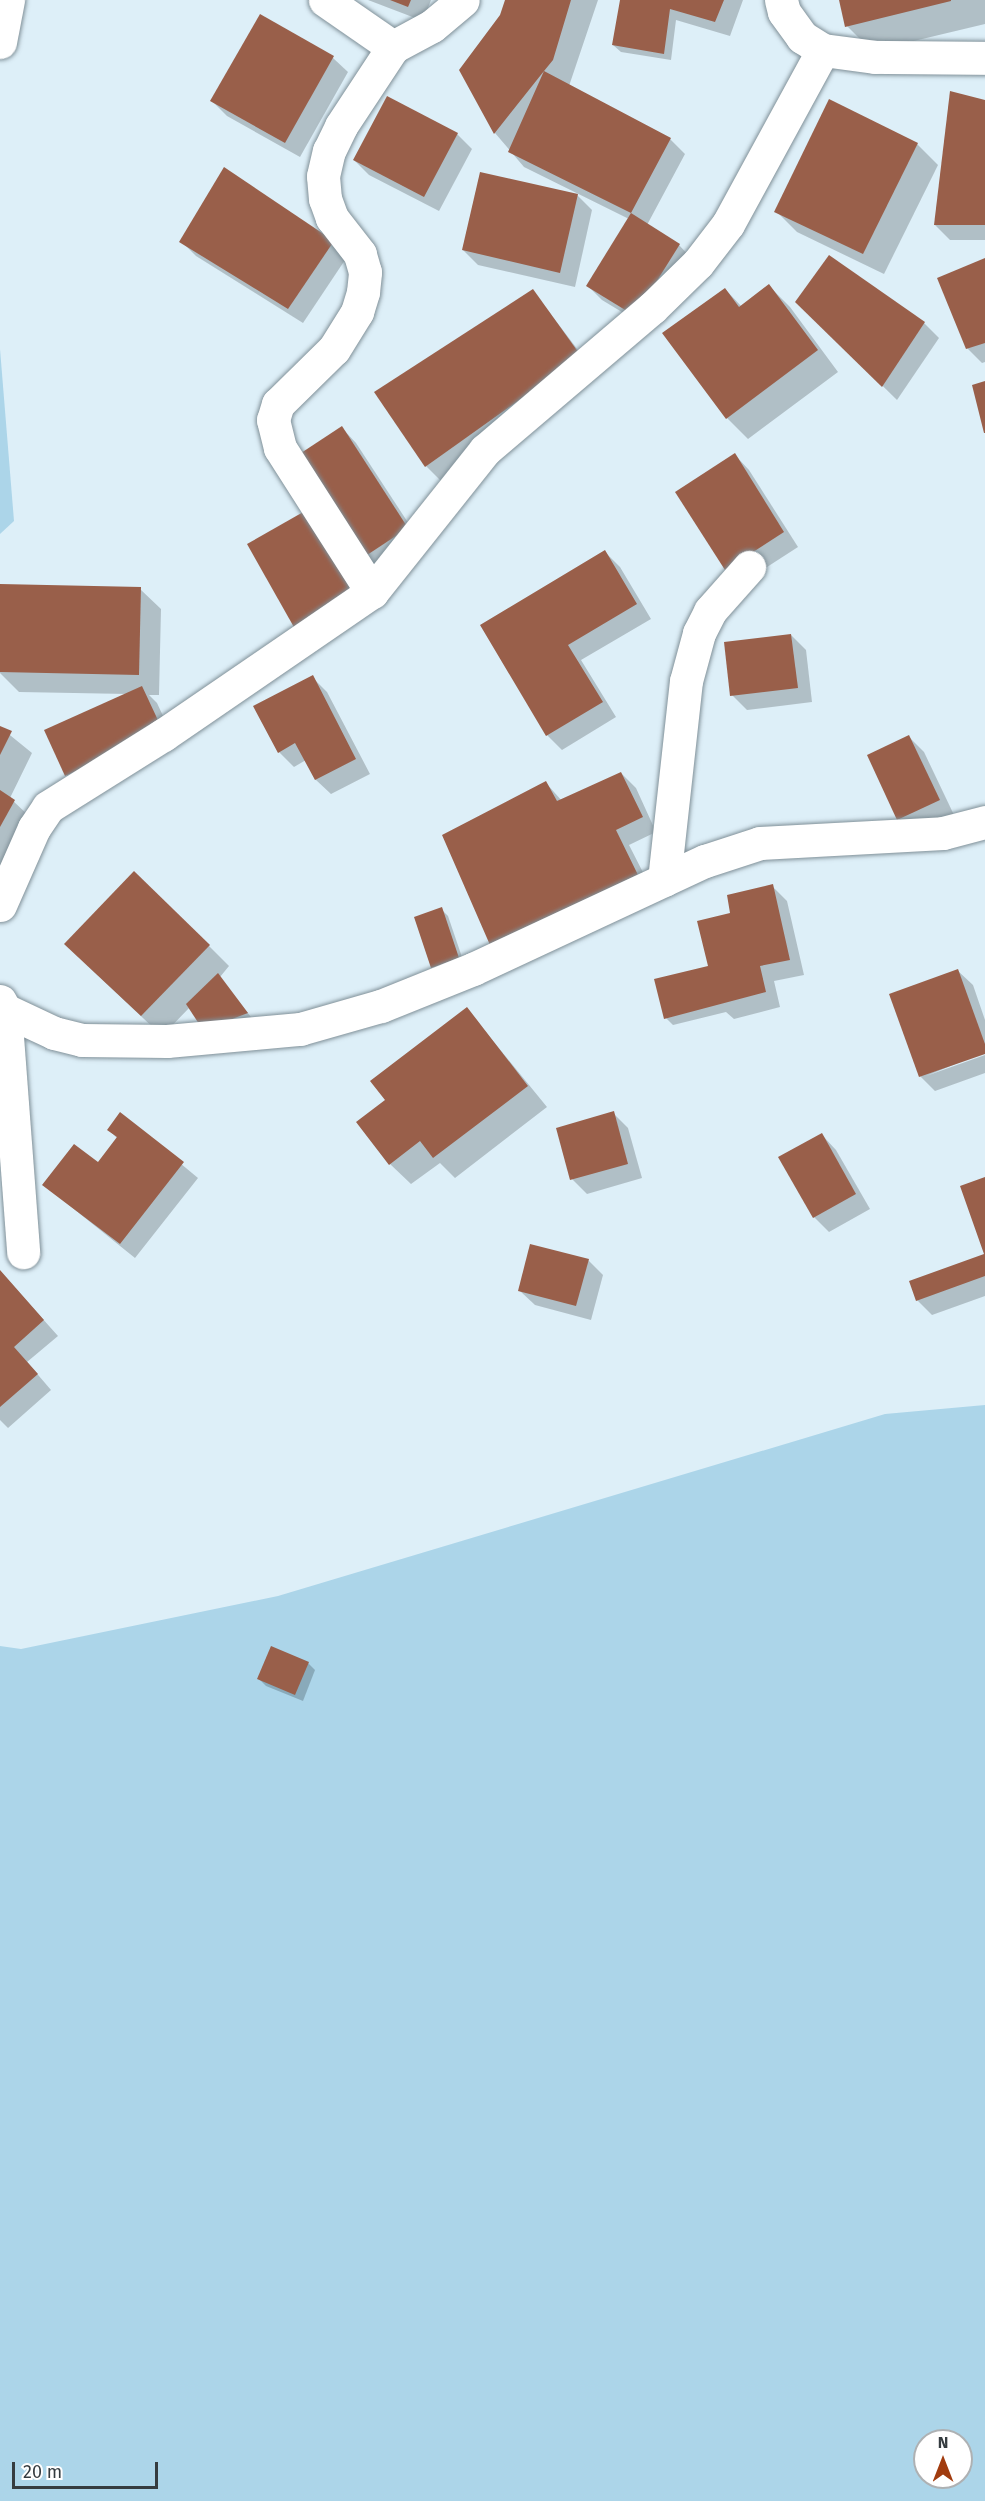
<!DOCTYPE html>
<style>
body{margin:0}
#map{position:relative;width:985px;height:2501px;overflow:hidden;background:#ddeff8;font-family:"Fira Sans",sans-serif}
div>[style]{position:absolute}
.green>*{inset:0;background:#acd5e9}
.shadow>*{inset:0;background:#0003}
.building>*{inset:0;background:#995f4a}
.roads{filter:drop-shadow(0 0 2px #809098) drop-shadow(0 0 2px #809098)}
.minor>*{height:33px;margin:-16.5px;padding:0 16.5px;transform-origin:16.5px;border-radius:16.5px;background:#fff}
.secondary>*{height:33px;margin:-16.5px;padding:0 16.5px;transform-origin:16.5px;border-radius:16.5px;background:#fff}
span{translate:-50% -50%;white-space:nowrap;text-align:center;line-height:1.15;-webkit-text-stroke:6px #fff;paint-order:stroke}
.north{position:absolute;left:913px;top:2429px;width:60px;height:60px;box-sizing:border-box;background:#fff;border:2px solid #aeb1b3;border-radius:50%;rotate:0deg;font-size:16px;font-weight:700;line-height:24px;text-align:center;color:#353c40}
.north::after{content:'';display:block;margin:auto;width:21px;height:27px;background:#a13c0f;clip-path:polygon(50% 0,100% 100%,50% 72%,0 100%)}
.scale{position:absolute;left:12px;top:2462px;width:146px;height:27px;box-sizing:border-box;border:3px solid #353c40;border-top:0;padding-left:8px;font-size:18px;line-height:21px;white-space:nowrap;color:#353c40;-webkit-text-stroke:4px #fff;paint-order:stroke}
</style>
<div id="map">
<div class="green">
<div style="clip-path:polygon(0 349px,14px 521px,0 534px)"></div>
<div style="clip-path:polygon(evenodd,985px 1405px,985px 2501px,0 2501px,0 1646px,21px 1649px,278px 1596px,885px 1414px,985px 1405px,925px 2441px,961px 2441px,961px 2477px,925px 2477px,925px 2441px)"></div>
</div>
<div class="shadow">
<div style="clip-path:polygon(368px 0,431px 0,423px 21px)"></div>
<div style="clip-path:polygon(506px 0,598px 0,569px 86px,670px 139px,685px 154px,647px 225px,679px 245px,693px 260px,650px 329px,602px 300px,588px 286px,629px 219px,524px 167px,495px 133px,461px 70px,501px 16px)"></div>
<div style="clip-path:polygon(622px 0,743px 0,730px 36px,676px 20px,671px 60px,621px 52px,613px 45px)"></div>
<div style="clip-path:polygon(840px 0,985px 0,985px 24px,872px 51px,847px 26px)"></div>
<div style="clip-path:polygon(260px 16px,333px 58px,348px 72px,300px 157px,227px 116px,212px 101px)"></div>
<div style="clip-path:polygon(985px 102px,985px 240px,950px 240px,935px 225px)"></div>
<div style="clip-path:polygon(457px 134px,472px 149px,439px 211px,369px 175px,354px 160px)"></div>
<div style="clip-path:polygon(917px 144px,938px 165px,884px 274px,797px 232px,776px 211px)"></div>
<div style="clip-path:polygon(577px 195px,592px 210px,575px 287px,478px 265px,463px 250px)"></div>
<div style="clip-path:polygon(181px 241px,333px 242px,347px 257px,303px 323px,196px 256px)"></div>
<div style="clip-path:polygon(829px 257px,924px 323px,939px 338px,897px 400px,797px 302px)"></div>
<div style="clip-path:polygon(985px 260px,985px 362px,982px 363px,967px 348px)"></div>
<div style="clip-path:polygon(769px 286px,790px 307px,838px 372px,748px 439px,727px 418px,725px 289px,742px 307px)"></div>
<div style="clip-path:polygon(533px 291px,594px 371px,441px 481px,426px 466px)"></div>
<div style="clip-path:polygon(342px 428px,356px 443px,422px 544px,380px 571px,365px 556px)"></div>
<div style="clip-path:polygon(735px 455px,749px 470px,798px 547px,741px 584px)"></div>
<div style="clip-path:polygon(605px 552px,620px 567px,651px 619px,581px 660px,616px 717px,562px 750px,547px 735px,482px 626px)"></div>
<div style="clip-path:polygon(0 585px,140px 589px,161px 609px,159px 695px,149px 695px,157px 703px,177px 746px,81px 789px,66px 775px,128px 694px,19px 692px,0 673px)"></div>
<div style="clip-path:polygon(791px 635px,806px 650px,812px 702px,747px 710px,732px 695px)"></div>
<div style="clip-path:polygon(312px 677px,327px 692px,370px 774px,331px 794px,316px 780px,306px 760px,294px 767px,279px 752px)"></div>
<div style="clip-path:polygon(0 727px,32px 753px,10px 798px,29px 816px,0 868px)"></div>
<div style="clip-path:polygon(909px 737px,924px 752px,954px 815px,913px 834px,899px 819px)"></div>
<div style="clip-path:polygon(621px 773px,636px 788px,656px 832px,629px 845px,652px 890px,506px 959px,546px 783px,562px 801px)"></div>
<div style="clip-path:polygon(772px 886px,787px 901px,804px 975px,774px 981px,780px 1007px,734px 1019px,726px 1012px,673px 1025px,666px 1018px,711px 971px)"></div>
<div style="clip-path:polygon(441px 909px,448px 916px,465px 966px,440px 975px,433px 967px)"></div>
<div style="clip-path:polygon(209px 946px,229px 966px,220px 977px,254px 1021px,205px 1029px,190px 1007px,162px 1036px,87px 965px)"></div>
<div style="clip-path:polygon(958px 971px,973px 985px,985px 1020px,985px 1052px,926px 1076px,985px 1055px,985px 1073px,935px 1091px,920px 1076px)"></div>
<div style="clip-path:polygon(467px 1009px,547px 1107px,455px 1178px,440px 1163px,411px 1184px,390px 1164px,387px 1100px)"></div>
<div style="clip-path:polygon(613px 1113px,628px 1128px,642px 1178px,587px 1194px,572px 1179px)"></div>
<div style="clip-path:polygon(121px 1114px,198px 1178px,135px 1258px,44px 1185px,98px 1164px,118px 1139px,109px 1130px)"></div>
<div style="clip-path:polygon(822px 1135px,836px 1150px,870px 1209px,829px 1232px,814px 1217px)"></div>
<div style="clip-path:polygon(985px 1255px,985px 1296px,932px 1315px,917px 1300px)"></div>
<div style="clip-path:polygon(588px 1260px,603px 1275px,591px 1320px,535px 1305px,520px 1291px)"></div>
<div style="clip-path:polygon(0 1271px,58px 1336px,27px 1362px,51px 1390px,8px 1428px,0 1420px)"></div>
<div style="clip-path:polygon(308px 1663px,315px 1670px,303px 1701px,266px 1686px,259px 1679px)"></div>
</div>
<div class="building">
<div style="clip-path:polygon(390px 0,411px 0,408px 7px)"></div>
<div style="clip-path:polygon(505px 0,571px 0,553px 60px,544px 71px,671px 138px,631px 213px,508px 152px,544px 71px,494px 134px,459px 70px,500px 15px)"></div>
<div style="clip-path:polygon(620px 0,724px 0,715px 22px,670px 9px,664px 54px,612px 45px)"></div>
<div style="clip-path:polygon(839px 0,951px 0,951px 1px,845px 27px)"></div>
<div style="clip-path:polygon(260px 14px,334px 56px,285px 143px,210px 101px)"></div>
<div style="clip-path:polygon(950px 91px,985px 100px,985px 225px,934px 225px)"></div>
<div style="clip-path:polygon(387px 96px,458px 133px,424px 197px,353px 160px)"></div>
<div style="clip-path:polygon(829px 99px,918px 143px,863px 254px,774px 212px)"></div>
<div style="clip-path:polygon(224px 167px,334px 241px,288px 309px,179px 242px)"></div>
<div style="clip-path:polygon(480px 172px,578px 194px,560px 273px,462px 250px)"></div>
<div style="clip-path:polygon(631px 213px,680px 244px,635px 316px,586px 286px)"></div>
<div style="clip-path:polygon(829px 255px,925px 322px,882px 387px,795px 302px)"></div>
<div style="clip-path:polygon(985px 258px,985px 343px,966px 349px,937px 278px)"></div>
<div style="clip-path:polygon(769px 284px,818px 350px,726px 419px,662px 333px,725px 288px,739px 307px)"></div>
<div style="clip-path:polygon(533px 289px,581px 356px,425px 467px,374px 392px)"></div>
<div style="clip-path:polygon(985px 381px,985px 433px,984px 433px,972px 385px)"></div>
<div style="clip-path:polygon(342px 426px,408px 528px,364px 557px,298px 455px)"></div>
<div style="clip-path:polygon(735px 453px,784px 532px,725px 570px,675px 492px)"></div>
<div style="clip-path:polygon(305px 511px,354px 595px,295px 629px,247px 544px)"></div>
<div style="clip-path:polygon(605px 550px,637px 604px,568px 645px,603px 702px,546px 736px,480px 625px)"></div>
<div style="clip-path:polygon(0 584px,141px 587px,139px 675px,0 672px)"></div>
<div style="clip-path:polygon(791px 634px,798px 688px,730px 696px,724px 642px)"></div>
<div style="clip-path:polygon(313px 675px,356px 759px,315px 780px,295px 743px,278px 753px,253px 706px)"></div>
<div style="clip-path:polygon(142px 686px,163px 731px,65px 776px,44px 730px)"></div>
<div style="clip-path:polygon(0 726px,12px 731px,0 755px)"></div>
<div style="clip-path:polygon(909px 735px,940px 800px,897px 820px,867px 755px)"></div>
<div style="clip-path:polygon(621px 772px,643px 817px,616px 830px,638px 875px,490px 945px,442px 835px,546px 781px,557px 801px)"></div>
<div style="clip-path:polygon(0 790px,15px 800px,0 827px)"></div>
<div style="clip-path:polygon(134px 871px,210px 945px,141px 1016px,64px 944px)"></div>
<div style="clip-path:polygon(773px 884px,790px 960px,760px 966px,766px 992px,664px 1019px,654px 979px,708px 966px,697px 921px,730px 913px,727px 895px)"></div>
<div style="clip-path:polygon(442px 907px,459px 958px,431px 968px,414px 917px)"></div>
<div style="clip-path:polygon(958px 969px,985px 1044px,985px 1054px,919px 1077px,889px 994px)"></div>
<div style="clip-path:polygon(218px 973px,248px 1013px,203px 1030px,186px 1004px)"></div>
<div style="clip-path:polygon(467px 1007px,528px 1086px,433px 1158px,420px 1141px,389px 1165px,356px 1122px,385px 1100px,370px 1081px)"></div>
<div style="clip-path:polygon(614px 1111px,628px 1164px,570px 1180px,556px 1128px)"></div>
<div style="clip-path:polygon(120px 1112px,184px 1162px,120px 1244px,42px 1185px,74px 1144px,98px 1162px,117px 1137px,107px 1130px)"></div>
<div style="clip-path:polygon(822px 1133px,856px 1194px,813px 1218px,778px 1157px)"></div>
<div style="clip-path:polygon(985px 1177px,985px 1276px,916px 1301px,909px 1281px,984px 1254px,960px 1186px)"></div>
<div style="clip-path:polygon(530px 1244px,589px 1259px,576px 1306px,518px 1291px)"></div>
<div style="clip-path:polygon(0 1270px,44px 1320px,14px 1347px,38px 1374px,0 1407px)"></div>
<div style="clip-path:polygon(271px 1646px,309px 1662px,295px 1695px,257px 1679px)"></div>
</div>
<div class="roads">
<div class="minor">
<div style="left:325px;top:0;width:83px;rotate:34.7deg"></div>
<div style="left:372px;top:592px;width:171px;rotate:-122.6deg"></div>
<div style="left:280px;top:448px;width:29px;rotate:-104deg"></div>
<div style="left:273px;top:420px;width:17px;rotate:-73deg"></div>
<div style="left:278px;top:404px;width:78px;rotate:-44.5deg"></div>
<div style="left:334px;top:349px;width:44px;rotate:-58.1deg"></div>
<div style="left:357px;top:312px;width:21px;rotate:-73deg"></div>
<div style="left:363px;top:292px;width:20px;rotate:-84deg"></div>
<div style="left:365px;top:272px;width:19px;rotate:-106deg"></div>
<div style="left:360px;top:254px;width:46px;rotate:-127.9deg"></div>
<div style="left:332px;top:218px;width:20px;rotate:-110deg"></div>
<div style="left:325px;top:199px;width:23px;rotate:-95deg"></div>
<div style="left:323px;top:176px;width:26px;rotate:-77deg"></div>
<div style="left:329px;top:151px;width:28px;rotate:-64deg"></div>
<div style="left:341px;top:126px;width:95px;rotate:-56.6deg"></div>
<div style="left:393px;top:47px;width:44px;rotate:-28.3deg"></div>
<div style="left:432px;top:26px;width:40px;rotate:-40deg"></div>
<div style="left:664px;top:880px;width:200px;rotate:-83.7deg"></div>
<div style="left:686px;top:681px;width:50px;rotate:-74.8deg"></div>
<div style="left:699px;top:633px;width:25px;rotate:-63deg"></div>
<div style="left:710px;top:611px;width:59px;rotate:-48.4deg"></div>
<div style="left:0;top:905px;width:84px;rotate:-66.2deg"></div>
<div style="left:34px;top:828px;width:25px;rotate:-56deg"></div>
<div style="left:48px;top:807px;width:136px;rotate:-32.1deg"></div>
<div style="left:163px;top:735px;width:253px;rotate:-34.4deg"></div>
<div style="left:372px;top:592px;width:181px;rotate:-51.5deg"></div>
<div style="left:485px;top:450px;width:219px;rotate:-40.4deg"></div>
<div style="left:652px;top:308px;width:64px;rotate:-44.4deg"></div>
<div style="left:698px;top:263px;width:49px;rotate:-52.4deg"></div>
<div style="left:728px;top:224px;width:198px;rotate:-61.4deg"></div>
<div style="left:0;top:1001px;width:10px;rotate:61deg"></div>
<div style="left:5px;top:1010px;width:54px;rotate:25.1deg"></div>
<div style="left:54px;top:1033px;width:29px;rotate:14deg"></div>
<div style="left:82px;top:1040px;width:85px;rotate:0.7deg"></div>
<div style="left:167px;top:1041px;width:134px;rotate:-5.2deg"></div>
<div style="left:300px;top:1029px;width:84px;rotate:-15.9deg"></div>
<div style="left:381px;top:1006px;width:99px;rotate:-21.9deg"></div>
<div style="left:473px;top:969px;width:256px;rotate:-25deg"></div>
<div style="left:705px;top:861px;width:58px;rotate:-18.1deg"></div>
<div style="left:760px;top:843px;width:183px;rotate:-3.1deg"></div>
<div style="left:943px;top:833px;width:43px;rotate:-14.7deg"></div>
<div style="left:5px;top:1010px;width:243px;rotate:85.7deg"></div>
</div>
<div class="secondary">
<div style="left:781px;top:0;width:12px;rotate:76deg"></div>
<div style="left:784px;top:12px;width:31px;rotate:54deg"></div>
<div style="left:802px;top:37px;width:25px;rotate:32deg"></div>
<div style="left:823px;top:50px;width:52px;rotate:7.7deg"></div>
<div style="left:875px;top:57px;width:110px;rotate:0.5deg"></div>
<div style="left:0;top:42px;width:43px;rotate:-79.2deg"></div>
</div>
</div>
<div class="north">N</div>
<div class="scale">20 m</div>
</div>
